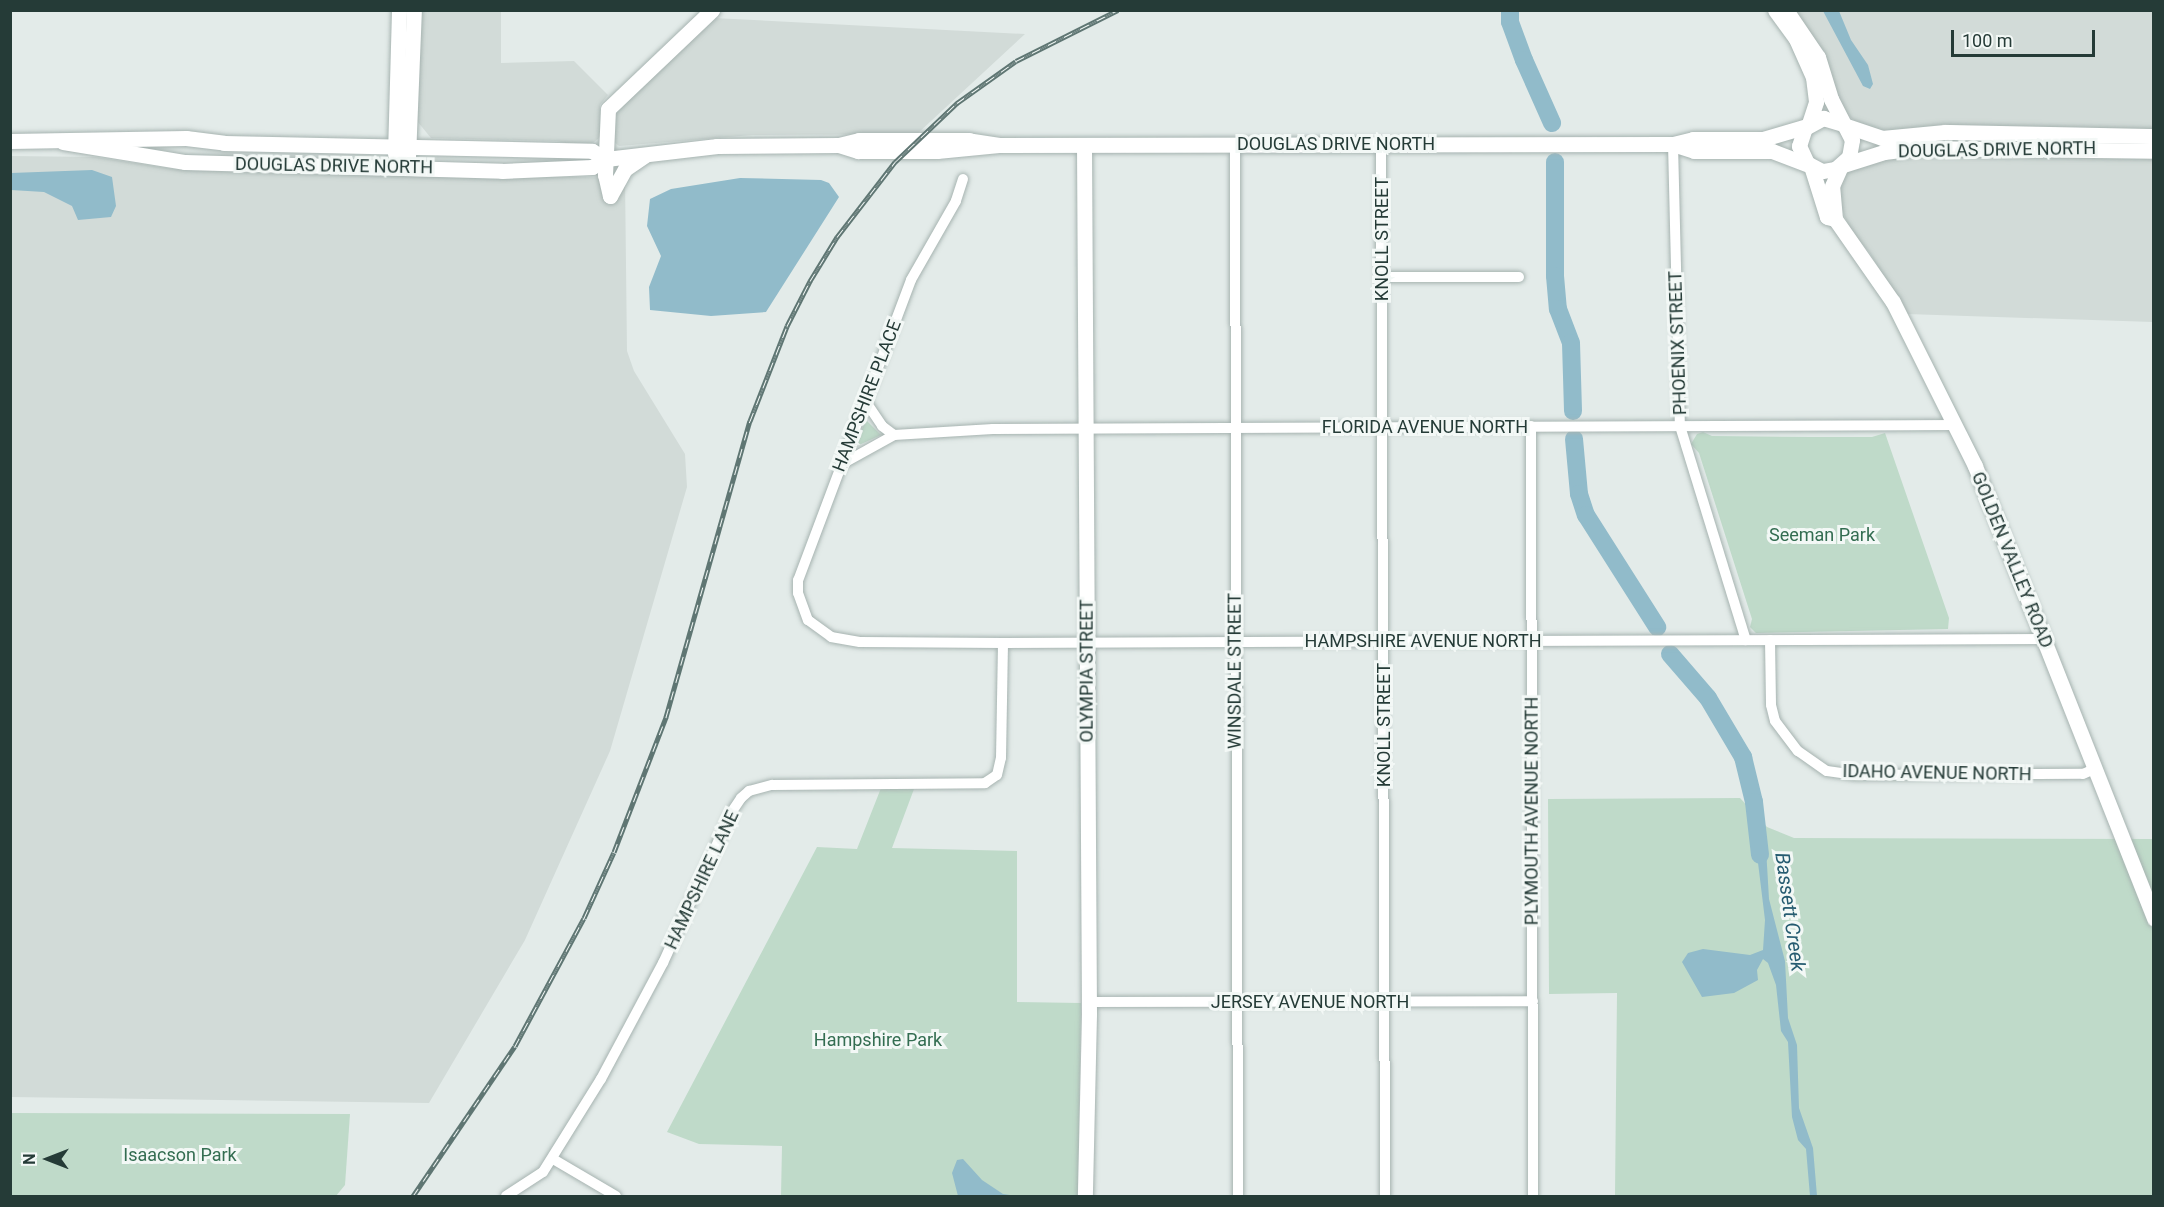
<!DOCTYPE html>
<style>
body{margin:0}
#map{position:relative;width:2164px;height:1207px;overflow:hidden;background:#e3ebe9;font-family:Roboto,sans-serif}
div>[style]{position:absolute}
.built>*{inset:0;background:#d2dbd8}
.green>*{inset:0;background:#bfdac9}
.water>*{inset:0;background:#91bbca}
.river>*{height:18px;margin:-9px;padding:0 9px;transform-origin:9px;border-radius:9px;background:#91bbca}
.roads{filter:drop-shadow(0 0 2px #a6b3b0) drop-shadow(0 0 2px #a6b3b0)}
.street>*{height:10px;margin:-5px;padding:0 5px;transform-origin:5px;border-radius:5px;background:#fff}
.secondary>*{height:15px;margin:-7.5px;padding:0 7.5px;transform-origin:7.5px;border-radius:7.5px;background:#fff}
.rail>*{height:5px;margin-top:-2.5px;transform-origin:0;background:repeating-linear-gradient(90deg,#f3f8f6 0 9px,#5f7673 0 18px);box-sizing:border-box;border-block:2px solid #5f7673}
span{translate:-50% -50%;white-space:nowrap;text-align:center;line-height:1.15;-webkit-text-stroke:6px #f3f8f6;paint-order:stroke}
.street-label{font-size:18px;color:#253b37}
.park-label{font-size:18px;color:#336d51}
.water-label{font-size:20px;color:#255b70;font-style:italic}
.frame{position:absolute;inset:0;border:12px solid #253b37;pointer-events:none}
.north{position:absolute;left:18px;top:1129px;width:60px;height:60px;-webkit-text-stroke:4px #f3f8f6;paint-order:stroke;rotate:270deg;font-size:16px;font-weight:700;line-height:24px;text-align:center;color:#253b37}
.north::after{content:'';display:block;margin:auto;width:21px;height:27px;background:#253b37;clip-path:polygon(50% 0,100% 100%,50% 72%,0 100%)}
.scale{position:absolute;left:1951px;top:30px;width:144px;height:27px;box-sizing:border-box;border:3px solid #253b37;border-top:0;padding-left:8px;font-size:18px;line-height:21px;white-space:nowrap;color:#253b37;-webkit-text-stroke:4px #f3f8f6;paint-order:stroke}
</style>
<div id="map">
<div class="built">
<div style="clip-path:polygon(419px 11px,501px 11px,501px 63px,574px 61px,608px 95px,600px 105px,600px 137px,587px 148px,557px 141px,431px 138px,417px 121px)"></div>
<div style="clip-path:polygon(1791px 11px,2153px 11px,2153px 132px,2072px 127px,1989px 131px,1945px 126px,1883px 132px,1864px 128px,1841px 110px)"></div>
<div style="clip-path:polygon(713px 18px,1025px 34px,917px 134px,753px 135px,619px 146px,613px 141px,612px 113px)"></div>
<div style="clip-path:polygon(1918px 153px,2153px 156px,2153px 322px,1907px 314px,1869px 252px,1850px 230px,1841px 207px,1838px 183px,1850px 168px,1885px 156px)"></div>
<div style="clip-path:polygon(11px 156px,95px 157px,173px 169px,625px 178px,627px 351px,634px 371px,685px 454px,687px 487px,610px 751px,525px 940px,429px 1103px,11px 1097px)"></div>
</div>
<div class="green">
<div style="clip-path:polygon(866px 420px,881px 435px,859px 445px,856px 443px)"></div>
<div style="clip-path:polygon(1703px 432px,1712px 436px,1811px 437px,1872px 437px,1885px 433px,1949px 618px,1948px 629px,1756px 633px,1750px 627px,1752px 619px,1699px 453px,1691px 444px,1697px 434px)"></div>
<div style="clip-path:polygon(881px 788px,914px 789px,892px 848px,1017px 851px,1017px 1002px,1081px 1003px,1078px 1196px,781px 1196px,782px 1146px,699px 1144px,667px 1132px,817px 847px,857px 849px)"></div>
<div style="clip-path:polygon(1740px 798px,1767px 827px,1794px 838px,2153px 839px,2153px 1196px,1615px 1196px,1617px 993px,1549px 994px,1548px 799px)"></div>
<div style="clip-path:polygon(11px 1113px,350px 1114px,345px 1185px,336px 1196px,11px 1196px)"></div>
</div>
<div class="water">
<div style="clip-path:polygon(1823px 11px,1839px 11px,1851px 40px,1868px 65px,1873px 84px,1870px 89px,1863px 86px)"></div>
<div style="clip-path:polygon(92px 170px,112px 177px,116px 206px,111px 217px,78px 220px,72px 206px,44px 192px,11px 190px,11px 173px)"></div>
<div style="clip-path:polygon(740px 178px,821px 180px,829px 183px,839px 197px,766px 312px,711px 316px,650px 310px,649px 287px,661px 256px,647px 226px,650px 199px,671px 189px)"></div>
<div style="clip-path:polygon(1754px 830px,1765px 831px,1769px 899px,1785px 961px,1788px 1018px,1797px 1045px,1799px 1108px,1813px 1148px,1817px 1196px,1810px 1196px,1806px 1149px,1798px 1140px,1792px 1117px,1788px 1042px,1781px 1031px,1776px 985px,1768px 963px,1763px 959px,1757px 970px,1758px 980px,1734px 993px,1702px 997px,1682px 962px,1688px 953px,1703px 949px,1750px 955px,1763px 950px,1765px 920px)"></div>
<div style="clip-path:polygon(963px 1159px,982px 1180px,1003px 1194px,1017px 1196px,958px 1196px,952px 1173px,957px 1160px)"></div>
</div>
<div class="river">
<div style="left:1510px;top:10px;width:12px;rotate:90deg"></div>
<div style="left:1510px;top:22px;width:40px;rotate:69.8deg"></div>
<div style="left:1524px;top:60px;width:69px;rotate:66deg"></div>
<div style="left:1555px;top:162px;width:114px;rotate:90deg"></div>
<div style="left:1555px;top:276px;width:33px;rotate:85deg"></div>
<div style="left:1558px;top:309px;width:36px;rotate:69deg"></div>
<div style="left:1571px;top:343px;width:68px;rotate:88.3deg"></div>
<div style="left:1574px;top:439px;width:55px;rotate:84.8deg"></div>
<div style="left:1579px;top:494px;width:22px;rotate:72deg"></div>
<div style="left:1586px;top:515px;width:133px;rotate:57.6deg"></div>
<div style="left:1670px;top:654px;width:58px;rotate:49.2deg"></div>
<div style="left:1708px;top:698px;width:69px;rotate:59.3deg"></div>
<div style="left:1743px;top:757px;width:46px;rotate:76.3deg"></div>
<div style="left:1754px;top:802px;width:53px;rotate:83.5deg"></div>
</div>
<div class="roads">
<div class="street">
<div style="left:1673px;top:144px;width:282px;rotate:88.6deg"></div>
<div style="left:1680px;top:426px;width:224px;rotate:72.9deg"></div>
<div style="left:1235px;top:145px;width:1051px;rotate:89.84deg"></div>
<div style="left:1381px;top:145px;width:1051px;rotate:89.78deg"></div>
<div style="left:963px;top:179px;width:23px;rotate:108deg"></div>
<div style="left:956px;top:201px;width:91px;rotate:119.7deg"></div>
<div style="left:911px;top:280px;width:321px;rotate:110.6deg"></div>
<div style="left:798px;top:580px;width:13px;rotate:90deg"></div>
<div style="left:798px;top:593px;width:29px;rotate:70deg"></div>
<div style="left:808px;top:620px;width:29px;rotate:36deg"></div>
<div style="left:831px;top:637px;width:29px;rotate:10deg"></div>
<div style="left:860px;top:642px;width:143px;rotate:0.4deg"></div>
<div style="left:1003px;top:643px;width:1041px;rotate:-0.22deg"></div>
<div style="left:1382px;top:277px;width:137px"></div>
<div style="left:866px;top:402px;width:29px;rotate:56deg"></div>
<div style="left:882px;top:426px;width:15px;rotate:37deg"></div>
<div style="left:1531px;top:426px;width:770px;rotate:89.85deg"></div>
<div style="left:842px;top:464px;width:60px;rotate:-29.1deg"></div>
<div style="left:894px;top:435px;width:99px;rotate:-3.5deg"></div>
<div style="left:993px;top:429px;width:963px;rotate:-0.24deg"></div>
<div style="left:1770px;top:640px;width:65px;rotate:89.1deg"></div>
<div style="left:1771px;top:705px;width:16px;rotate:76deg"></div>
<div style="left:1775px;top:721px;width:38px;rotate:53deg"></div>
<div style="left:1798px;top:751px;width:35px;rotate:35deg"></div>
<div style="left:1827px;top:771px;width:27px;rotate:8deg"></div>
<div style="left:1854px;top:775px;width:229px;rotate:-0.3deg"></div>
<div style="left:2083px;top:774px;width:10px;rotate:-24deg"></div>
<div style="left:1088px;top:1002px;width:445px;rotate:-0.1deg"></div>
<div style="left:553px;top:1159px;width:73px;rotate:30.4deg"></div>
<div style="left:506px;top:1196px;width:44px;rotate:-33deg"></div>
<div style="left:543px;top:1172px;width:110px;rotate:-58.1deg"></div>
<div style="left:601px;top:1079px;width:132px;rotate:-61.9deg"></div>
<div style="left:663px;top:963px;width:165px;rotate:-65.6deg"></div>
<div style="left:731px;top:813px;width:18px;rotate:-56deg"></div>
<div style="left:741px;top:798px;width:11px;rotate:-41deg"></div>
<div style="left:749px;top:791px;width:24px;rotate:-15deg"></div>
<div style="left:772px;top:785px;width:213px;rotate:-0.5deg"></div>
<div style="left:985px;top:783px;width:14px;rotate:-34deg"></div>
<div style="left:997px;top:775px;width:17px;rotate:-77deg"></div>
<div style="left:1001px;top:758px;width:115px;rotate:-89deg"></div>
</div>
<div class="secondary">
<div style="left:1775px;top:10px;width:36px;rotate:54deg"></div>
<div style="left:1796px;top:39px;width:42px;rotate:65.9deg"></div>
<div style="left:1813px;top:77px;width:25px;rotate:83deg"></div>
<div style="left:1816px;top:102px;width:23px;rotate:108deg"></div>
<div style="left:1786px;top:10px;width:57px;rotate:55.8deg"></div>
<div style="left:1818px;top:57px;width:44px;rotate:72.8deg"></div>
<div style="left:1831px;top:99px;width:46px;rotate:62.9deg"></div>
<div style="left:1852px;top:140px;width:17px;rotate:100deg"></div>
<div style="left:1849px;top:157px;width:18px;rotate:139deg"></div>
<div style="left:1835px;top:169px;width:13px;rotate:171deg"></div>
<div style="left:1822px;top:171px;width:17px;rotate:-152deg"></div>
<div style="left:1807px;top:163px;width:19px;rotate:-115deg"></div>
<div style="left:1799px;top:146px;width:19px;rotate:-72deg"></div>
<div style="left:1805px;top:128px;width:21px;rotate:-29deg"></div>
<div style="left:1823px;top:118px;width:21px;rotate:17deg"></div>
<div style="left:1844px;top:125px;width:40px;rotate:18.9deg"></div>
<div style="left:1882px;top:138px;width:63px;rotate:-5.4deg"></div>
<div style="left:1945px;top:132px;width:209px;rotate:1.1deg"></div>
<div style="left:10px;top:141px;width:176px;rotate:-1deg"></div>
<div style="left:186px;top:138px;width:38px;rotate:7deg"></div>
<div style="left:224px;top:143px;width:368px;rotate:1.2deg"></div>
<div style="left:592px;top:151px;width:16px;rotate:30deg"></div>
<div style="left:63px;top:142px;width:124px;rotate:9.3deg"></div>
<div style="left:185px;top:162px;width:317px;rotate:1.6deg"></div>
<div style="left:502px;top:171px;width:90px;rotate:-2.5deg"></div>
<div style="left:592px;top:167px;width:16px;rotate:-30deg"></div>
<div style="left:606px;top:159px;width:112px;rotate:-6.7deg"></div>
<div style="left:717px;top:146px;width:122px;rotate:-0.5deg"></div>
<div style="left:1673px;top:144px;width:22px;rotate:18deg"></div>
<div style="left:1694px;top:151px;width:78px"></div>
<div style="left:1772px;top:151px;width:40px;rotate:21deg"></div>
<div style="left:999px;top:145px;width:30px;rotate:-171deg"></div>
<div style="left:969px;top:140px;width:110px;rotate:180deg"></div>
<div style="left:859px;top:140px;width:21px;rotate:166deg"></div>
<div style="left:839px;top:145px;width:20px;rotate:18deg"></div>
<div style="left:858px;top:151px;width:79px"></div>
<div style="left:937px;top:151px;width:62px;rotate:-5.5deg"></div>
<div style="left:999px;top:145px;width:674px;rotate:-0.09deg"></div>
<div style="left:1673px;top:144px;width:21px;rotate:-14deg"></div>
<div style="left:1693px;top:139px;width:70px"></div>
<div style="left:1763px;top:139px;width:46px;rotate:-16.5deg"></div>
<div style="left:1084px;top:145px;width:869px;rotate:89.67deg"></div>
<div style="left:1089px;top:1014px;width:182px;rotate:91.3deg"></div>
<div style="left:395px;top:154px;width:144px;rotate:-88.4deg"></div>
<div style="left:408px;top:157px;width:147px;rotate:-87.7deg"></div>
<div style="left:1843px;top:165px;width:43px;rotate:-17.6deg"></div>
<div style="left:1884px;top:152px;width:35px;rotate:-7deg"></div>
<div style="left:1919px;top:148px;width:235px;rotate:0.7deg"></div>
<div style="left:1811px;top:166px;width:53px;rotate:72.6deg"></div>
<div style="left:1827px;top:217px;width:8px;rotate:14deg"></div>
<div style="left:1835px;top:219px;width:101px;rotate:55.1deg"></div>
<div style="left:1893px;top:302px;width:183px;rotate:63.4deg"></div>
<div style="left:1975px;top:466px;width:487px;rotate:68.4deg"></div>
<div style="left:610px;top:196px;width:22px;rotate:-103deg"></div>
<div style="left:605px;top:175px;width:66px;rotate:-87.4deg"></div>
<div style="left:608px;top:109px;width:144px;rotate:-43.6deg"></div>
<div style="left:610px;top:196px;width:31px;rotate:-61deg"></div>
<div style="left:625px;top:169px;width:23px;rotate:-34deg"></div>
<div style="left:1835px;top:219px;width:33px;rotate:-95deg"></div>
<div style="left:1832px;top:186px;width:22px;rotate:-66deg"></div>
</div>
</div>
<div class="rail">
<div style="left:413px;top:1196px;width:181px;rotate:-55.8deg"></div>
<div style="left:515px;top:1046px;width:145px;rotate:-61.7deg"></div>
<div style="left:584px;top:918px;width:72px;rotate:-65.6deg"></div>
<div style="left:614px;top:852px;width:145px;rotate:-68.9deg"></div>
<div style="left:666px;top:717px;width:308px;rotate:-74.2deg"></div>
<div style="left:750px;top:421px;width:102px;rotate:-68.7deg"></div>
<div style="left:787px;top:326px;width:51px;rotate:-62.9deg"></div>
<div style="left:810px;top:281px;width:52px;rotate:-58.5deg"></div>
<div style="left:837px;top:237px;width:95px;rotate:-52.3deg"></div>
<div style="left:895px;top:162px;width:86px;rotate:-43.6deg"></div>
<div style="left:957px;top:103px;width:72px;rotate:-35.4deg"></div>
<div style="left:1016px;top:61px;width:114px;rotate:-26.6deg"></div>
</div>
<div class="street-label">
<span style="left:1336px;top:144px">DOUGLAS DRIVE NORTH</span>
<span style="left:1997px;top:150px;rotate:-1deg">DOUGLAS DRIVE NORTH</span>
<span style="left:334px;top:166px;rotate:1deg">DOUGLAS DRIVE NORTH</span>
<span style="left:1382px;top:239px;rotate:-90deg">KNOLL STREET</span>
<span style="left:1678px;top:343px;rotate:-92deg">PHOENIX STREET</span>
<span style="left:867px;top:396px;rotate:-69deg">HAMPSHIRE PLACE</span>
<span style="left:1425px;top:427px">FLORIDA AVENUE NORTH</span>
<span style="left:2012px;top:560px;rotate:68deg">GOLDEN VALLEY ROAD</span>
<span style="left:1423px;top:641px">HAMPSHIRE AVENUE NORTH</span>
<span style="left:1087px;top:671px;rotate:-90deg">OLYMPIA STREET</span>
<span style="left:1235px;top:671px;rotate:-90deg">WINSDALE STREET</span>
<span style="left:1384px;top:725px;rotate:-90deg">KNOLL STREET</span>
<span style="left:1937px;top:773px;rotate:1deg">IDAHO AVENUE NORTH</span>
<span style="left:1532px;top:811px;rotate:-90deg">PLYMOUTH AVENUE NORTH</span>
<span style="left:702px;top:880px;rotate:-65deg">HAMPSHIRE LANE</span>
<span style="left:1310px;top:1002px">JERSEY AVENUE NORTH</span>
</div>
<div class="park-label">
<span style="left:1822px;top:535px">Seeman Park</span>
<span style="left:878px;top:1040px">Hampshire Park</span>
<span style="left:180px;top:1155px">Isaacson Park</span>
</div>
<div class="water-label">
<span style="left:1790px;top:912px;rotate:82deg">Bassett Creek</span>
</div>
<div class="frame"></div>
<div class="north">N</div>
<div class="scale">100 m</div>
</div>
